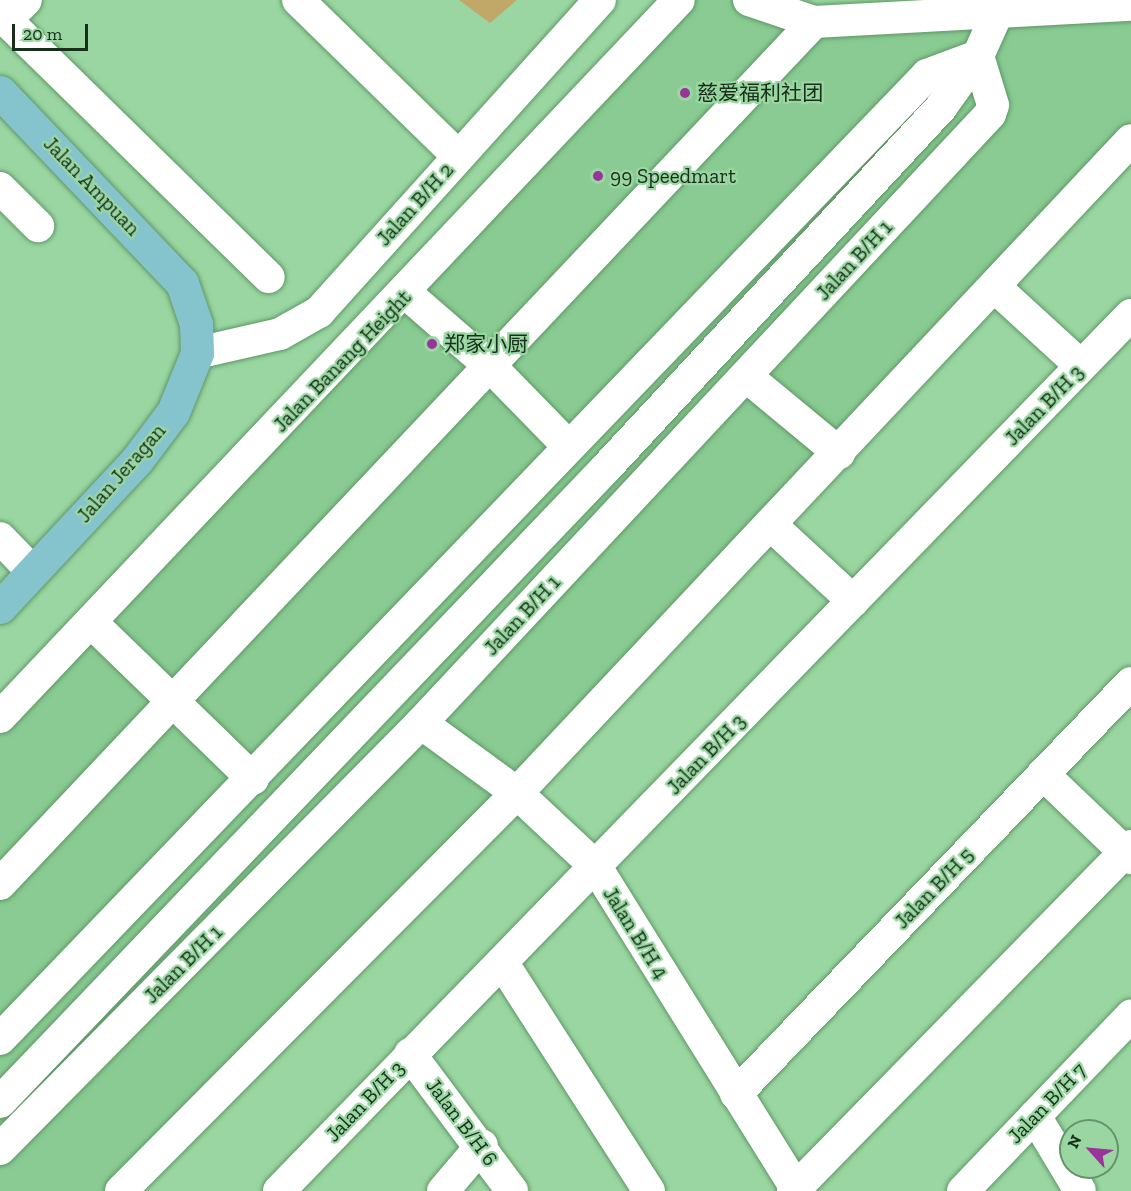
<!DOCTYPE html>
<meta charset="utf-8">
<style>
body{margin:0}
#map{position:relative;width:1131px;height:1191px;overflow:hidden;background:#9ad6a1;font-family:"Zilla Slab","Noto Sans SC",serif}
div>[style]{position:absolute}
.built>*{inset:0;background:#89cb92}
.green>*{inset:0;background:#c1a768}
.roads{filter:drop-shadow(0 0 2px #5e9766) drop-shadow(0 0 2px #5e9766)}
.minor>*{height:32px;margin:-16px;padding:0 16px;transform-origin:16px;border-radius:16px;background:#fff}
.major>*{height:33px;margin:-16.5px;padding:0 16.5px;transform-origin:16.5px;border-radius:16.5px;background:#85c4cc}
.dots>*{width:16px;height:16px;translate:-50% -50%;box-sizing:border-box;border:3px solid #9ad6a1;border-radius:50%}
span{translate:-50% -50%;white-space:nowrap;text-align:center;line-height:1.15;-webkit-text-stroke:4.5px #9ad6a1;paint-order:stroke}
.poi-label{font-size:21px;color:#172f1b}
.left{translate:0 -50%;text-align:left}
.street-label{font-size:21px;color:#172f1b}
.north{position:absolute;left:1059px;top:1119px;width:60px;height:60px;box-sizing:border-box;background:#9ad6a1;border:2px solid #66936b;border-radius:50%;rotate:297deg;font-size:16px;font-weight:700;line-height:24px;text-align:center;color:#172f1b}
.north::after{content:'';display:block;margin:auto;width:21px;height:27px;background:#99349a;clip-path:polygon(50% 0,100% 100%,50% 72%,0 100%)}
.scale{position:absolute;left:12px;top:24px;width:76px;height:27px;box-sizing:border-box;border:3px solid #172f1b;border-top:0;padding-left:8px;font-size:18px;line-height:21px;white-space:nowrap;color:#172f1b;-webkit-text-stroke:4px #9ad6a1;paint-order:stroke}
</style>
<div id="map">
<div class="built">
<div style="clip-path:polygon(667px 0,777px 0,819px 13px,1131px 0,1131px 149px,130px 1191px,0 1191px,0 697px)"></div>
</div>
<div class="green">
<div style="clip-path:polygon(459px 0,517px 0,490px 23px)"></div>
</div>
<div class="roads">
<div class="minor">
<div style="left:298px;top:0;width:223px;rotate:44.3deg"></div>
<div style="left:749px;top:0;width:69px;rotate:18.7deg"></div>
<div style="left:814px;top:22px;width:317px;rotate:-3.1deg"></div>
<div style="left:0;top:14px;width:376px;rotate:44.4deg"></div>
<div style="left:6px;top:20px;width:28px;rotate:-45deg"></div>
<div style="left:0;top:188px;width:54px;rotate:45deg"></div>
<div style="left:996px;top:288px;width:115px;rotate:42.5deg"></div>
<div style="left:407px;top:294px;width:113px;rotate:41deg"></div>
<div style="left:492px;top:368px;width:110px;rotate:45.7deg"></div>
<div style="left:197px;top:353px;width:85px;rotate:-12.9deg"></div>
<div style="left:280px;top:334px;width:45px;rotate:-29.4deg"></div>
<div style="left:319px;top:312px;width:420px;rotate:-48deg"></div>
<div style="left:746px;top:376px;width:121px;rotate:39.6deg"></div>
<div style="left:771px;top:525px;width:112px;rotate:42.8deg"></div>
<div style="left:0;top:538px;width:47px;rotate:45.9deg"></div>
<div style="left:92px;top:623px;width:224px;rotate:44.1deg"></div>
<div style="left:0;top:717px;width:987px;rotate:-46.56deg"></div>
<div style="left:421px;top:723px;width:119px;rotate:36.1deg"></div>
<div style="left:517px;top:793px;width:108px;rotate:43.1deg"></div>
<div style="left:596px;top:867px;width:382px;rotate:58.1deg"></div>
<div style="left:1043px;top:774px;width:122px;rotate:43.7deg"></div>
<div style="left:0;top:884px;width:1186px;rotate:-46.64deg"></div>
<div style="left:502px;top:962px;width:272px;rotate:57.3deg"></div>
<div style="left:0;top:1039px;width:1337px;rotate:-46.12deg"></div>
<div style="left:927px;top:75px;width:54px;rotate:-20.4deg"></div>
<div style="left:410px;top:1054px;width:171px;rotate:53.3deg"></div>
<div style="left:736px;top:1094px;width:570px;rotate:-46.14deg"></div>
<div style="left:0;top:1102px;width:877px;rotate:-46.29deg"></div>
<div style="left:606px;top:468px;width:494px;rotate:-47.1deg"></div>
<div style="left:942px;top:106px;width:62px;rotate:-54.2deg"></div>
<div style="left:978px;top:56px;width:51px;rotate:-65.9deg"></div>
<div style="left:1035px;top:1116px;width:87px;rotate:59deg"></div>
<div style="left:0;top:1149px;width:599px;rotate:-45.34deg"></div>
<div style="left:421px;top:723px;width:833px;rotate:-46.94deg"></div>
<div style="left:990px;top:114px;width:9px;rotate:-72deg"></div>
<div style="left:993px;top:105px;width:51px;rotate:-107deg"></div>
<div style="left:121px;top:1191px;width:561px;rotate:-45.14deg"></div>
<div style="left:517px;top:793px;width:896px;rotate:-46.76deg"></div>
<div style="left:279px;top:1191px;width:1222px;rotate:-45.8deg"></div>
<div style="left:443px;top:1191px;width:60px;rotate:-49.7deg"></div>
<div style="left:793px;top:1191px;width:483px;rotate:-45.6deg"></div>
<div style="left:963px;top:1191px;width:243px;rotate:-46.2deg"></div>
</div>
<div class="major">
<div style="left:0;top:92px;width:264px;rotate:46.4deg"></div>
<div style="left:182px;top:283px;width:43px;rotate:71.1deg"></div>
<div style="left:196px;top:324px;width:29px;rotate:88deg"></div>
<div style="left:197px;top:353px;width:64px;rotate:112.1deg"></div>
<div style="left:173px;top:412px;width:60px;rotate:126.9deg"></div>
<div style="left:137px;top:460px;width:201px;rotate:133deg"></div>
</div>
</div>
<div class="dots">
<div style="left:685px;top:93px;background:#99349a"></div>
<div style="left:598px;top:176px;background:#99349a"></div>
<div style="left:432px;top:344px;background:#99349a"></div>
</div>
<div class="poi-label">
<span class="left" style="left:697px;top:93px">慈爱福利社团</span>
<span class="left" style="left:610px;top:176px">99 Speedmart</span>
<span class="left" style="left:444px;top:344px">郑家小厨</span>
</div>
<div class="street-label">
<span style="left:92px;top:186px;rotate:46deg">Jalan Ampuan</span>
<span style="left:415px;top:204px;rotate:-48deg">Jalan B/H 2</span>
<span style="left:854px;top:260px;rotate:-47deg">Jalan B/H 1</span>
<span style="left:342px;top:361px;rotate:-46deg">Jalan Banang Height</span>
<span style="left:1044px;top:405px;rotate:-46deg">Jalan B/H 3</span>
<span style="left:121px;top:473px;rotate:-49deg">Jalan Jeragan</span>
<span style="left:522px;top:615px;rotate:-47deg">Jalan B/H 1</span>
<span style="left:706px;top:754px;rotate:-46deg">Jalan B/H 3</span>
<span style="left:934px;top:888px;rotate:-46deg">Jalan B/H 5</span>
<span style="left:636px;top:933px;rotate:58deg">Jalan B/H 4</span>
<span style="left:183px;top:964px;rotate:-45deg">Jalan B/H 1</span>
<span style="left:365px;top:1101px;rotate:-46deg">Jalan B/H 3</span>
<span style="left:1047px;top:1103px;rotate:-46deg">Jalan B/H 7</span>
<span style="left:462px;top:1122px;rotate:53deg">Jalan B/H 6</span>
</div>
<div class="north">N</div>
<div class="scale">20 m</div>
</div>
